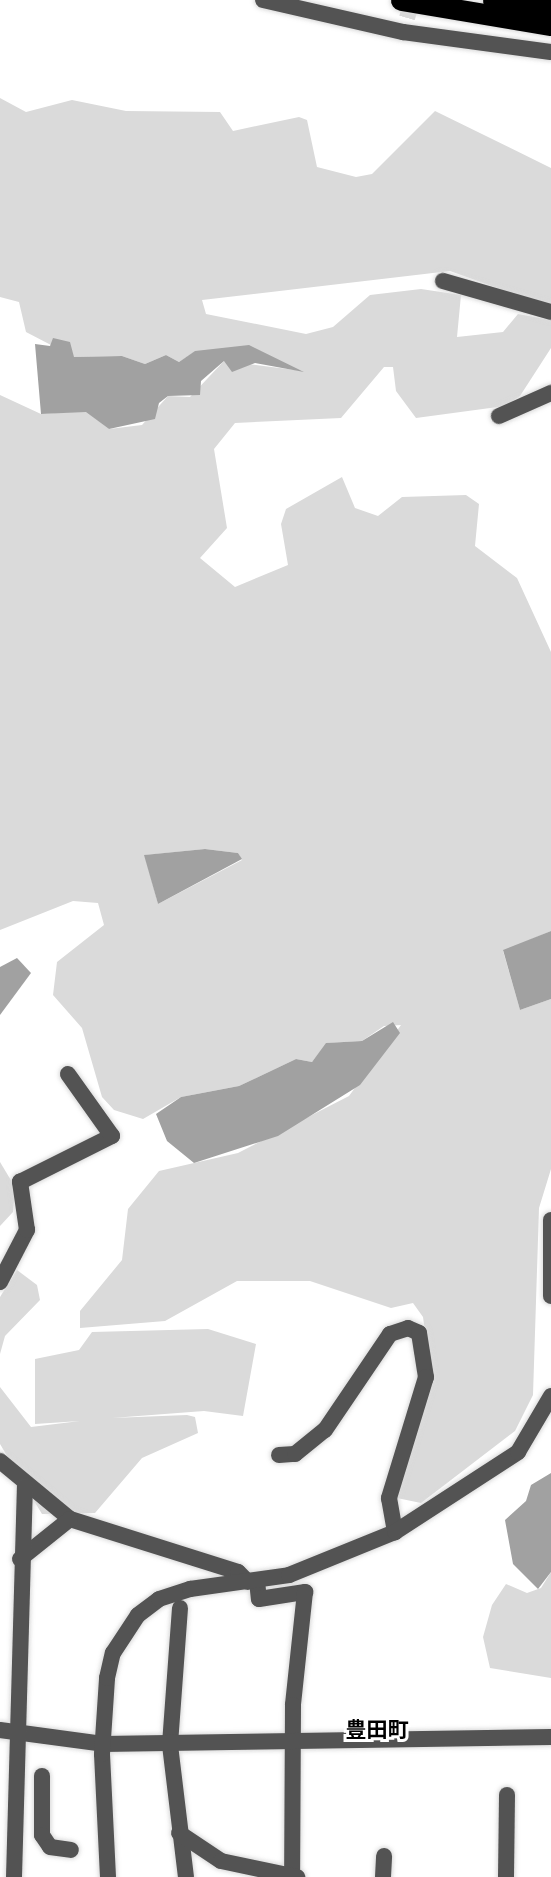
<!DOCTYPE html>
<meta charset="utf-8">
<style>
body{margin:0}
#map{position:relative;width:551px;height:1877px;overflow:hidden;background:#fff;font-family:Helvetica,"Noto Sans JP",sans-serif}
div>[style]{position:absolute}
.green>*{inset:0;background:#dadada}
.water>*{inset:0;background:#a1a1a1}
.minor-tunnel>*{height:16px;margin-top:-8px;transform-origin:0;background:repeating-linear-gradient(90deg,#d9d9d9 0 16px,transparent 0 24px)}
.roads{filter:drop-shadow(0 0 2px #dbdbdb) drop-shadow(0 0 2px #dbdbdb)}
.minor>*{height:16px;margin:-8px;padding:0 8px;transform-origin:8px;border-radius:8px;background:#535353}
.highway>*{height:21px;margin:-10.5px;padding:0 10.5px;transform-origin:10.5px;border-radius:10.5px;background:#000}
span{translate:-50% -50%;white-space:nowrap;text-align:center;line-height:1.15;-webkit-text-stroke:6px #fff;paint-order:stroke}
.neighbourhood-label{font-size:21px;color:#000;font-weight:700}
</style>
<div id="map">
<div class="green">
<div style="clip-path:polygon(evenodd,0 98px,26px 112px,72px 100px,126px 111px,220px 112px,233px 131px,299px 117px,307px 120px,317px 167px,356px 177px,372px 174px,435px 111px,551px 168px,551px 307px,450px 271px,202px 300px,206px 314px,306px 334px,333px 327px,370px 295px,421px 289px,461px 295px,457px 337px,503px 332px,518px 314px,551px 320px,551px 348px,520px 396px,505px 406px,416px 418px,396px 391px,393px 367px,384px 367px,341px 418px,235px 423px,214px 449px,227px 528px,200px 558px,235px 587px,288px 565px,281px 524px,286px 509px,342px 477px,355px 508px,378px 516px,402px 497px,466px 495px,479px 504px,475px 546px,517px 578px,551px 652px,551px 931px,503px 951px,520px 1010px,551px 999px,551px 1169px,539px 1208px,533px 1395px,515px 1431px,421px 1503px,397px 1498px,429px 1361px,423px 1317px,413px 1303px,391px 1308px,310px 1281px,237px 1281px,165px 1321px,80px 1328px,80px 1311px,122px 1260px,128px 1209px,159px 1171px,238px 1153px,349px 1096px,401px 1025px,384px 1026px,362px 1041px,327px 1043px,312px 1062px,296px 1059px,239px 1086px,181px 1097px,143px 1119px,114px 1110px,102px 1097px,82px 1028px,53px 995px,57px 962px,104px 925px,98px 903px,73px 901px,0 930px,0 395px,41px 414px,86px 411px,109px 429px,142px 425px,168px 396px,190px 397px,224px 361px,303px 371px,196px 351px,179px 362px,166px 355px,145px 364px,122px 356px,74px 357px,26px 332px,19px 302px,0 297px,0 98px,205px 849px,238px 853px,242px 860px,158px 904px,145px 855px,205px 849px)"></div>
<div style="clip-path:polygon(0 1162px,15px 1187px,13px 1212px,0 1226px)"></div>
<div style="clip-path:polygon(17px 1270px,37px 1285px,40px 1300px,5px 1336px,0 1354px,0 1297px)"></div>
<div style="clip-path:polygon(208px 1329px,256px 1344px,243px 1416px,204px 1411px,112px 1418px,187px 1415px,195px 1417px,198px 1433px,142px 1458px,95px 1513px,42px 1514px,0 1444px,0 1387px,31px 1427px,80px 1421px,35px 1424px,35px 1359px,79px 1350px,92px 1332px)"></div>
<div style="clip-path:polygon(551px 1572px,551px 1678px,490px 1668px,483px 1637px,492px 1605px,506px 1584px,527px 1593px,541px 1588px)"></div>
</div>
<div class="water">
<div style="clip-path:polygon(53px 338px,70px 342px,74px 357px,122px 356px,145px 364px,166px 355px,179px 362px,195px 351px,249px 345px,304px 372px,255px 363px,232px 372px,224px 361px,201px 381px,200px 395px,168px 396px,159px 403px,155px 419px,109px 429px,86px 412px,41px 414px,35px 344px,50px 346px)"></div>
<div style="clip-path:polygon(205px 849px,238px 853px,242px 859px,158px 904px,144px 855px)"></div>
<div style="clip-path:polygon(551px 931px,551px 999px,520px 1010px,503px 950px)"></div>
<div style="clip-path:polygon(17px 958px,31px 973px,0 1015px,0 967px)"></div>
<div style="clip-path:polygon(393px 1022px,400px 1033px,360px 1085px,278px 1136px,194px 1163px,167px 1141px,156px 1114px,181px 1097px,239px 1086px,296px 1059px,312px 1062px,326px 1043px,362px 1041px)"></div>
<div style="clip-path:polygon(551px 1473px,551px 1572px,538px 1589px,513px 1564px,505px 1520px,526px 1501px,531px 1485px)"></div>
</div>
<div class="minor-tunnel">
<div style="left:407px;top:18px;width:19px;rotate:-74deg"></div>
</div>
<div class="roads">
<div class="minor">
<div style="left:263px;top:0;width:144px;rotate:12.9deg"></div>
<div style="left:403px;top:32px;width:149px;rotate:7.7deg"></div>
<div style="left:443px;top:281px;width:112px;rotate:16deg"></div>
<div style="left:499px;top:416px;width:57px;rotate:-23.9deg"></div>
<div style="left:551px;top:1220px;width:76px;rotate:90deg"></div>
<div style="left:0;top:1282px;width:59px;rotate:-62.6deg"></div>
<div style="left:27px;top:1230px;width:49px;rotate:-98.3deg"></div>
<div style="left:20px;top:1182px;width:103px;rotate:-26.6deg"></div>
<div style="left:112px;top:1136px;width:76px;rotate:-125.4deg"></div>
<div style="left:279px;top:1455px;width:16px;rotate:-4deg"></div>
<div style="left:295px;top:1454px;width:38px;rotate:-39deg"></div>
<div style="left:325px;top:1430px;width:116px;rotate:-55.9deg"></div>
<div style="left:390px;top:1334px;width:19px;rotate:-18deg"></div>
<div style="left:408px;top:1328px;width:12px;rotate:24deg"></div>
<div style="left:419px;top:1333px;width:45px;rotate:81deg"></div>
<div style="left:426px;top:1377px;width:127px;rotate:107deg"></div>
<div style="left:389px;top:1498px;width:35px;rotate:80deg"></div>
<div style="left:0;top:1461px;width:91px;rotate:39.6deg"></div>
<div style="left:70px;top:1519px;width:176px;rotate:17.5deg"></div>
<div style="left:238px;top:1572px;width:14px;rotate:45deg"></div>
<div style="left:20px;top:1559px;width:64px;rotate:-38.7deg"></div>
<div style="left:257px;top:1581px;width:18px;rotate:84deg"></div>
<div style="left:259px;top:1599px;width:47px;rotate:-8.7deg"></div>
<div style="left:305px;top:1592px;width:114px;rotate:96.1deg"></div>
<div style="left:293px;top:1705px;width:169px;rotate:90.3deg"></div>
<div style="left:180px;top:1608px;width:137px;rotate:94.2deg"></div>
<div style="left:170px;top:1745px;width:133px;rotate:83.1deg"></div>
<div style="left:0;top:1730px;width:104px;rotate:7.7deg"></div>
<div style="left:103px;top:1744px;width:448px;rotate:-0.9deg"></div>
<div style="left:42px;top:1776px;width:59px;rotate:90deg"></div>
<div style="left:42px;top:1835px;width:14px;rotate:56deg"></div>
<div style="left:50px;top:1847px;width:21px;rotate:8deg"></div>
<div style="left:179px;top:1833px;width:50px;rotate:33.7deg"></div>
<div style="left:221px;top:1861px;width:78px;rotate:11.9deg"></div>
<div style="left:14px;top:1877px;width:391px;rotate:-88.4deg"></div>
<div style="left:108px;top:1877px;width:123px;rotate:-92.8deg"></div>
<div style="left:102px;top:1754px;width:76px;rotate:-86.2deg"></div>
<div style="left:107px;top:1678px;width:26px;rotate:-77deg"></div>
<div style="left:113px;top:1653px;width:45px;rotate:-56.7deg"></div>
<div style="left:138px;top:1615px;width:26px;rotate:-37deg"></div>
<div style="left:159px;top:1599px;width:33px;rotate:-18deg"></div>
<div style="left:190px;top:1589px;width:100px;rotate:-8deg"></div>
<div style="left:289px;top:1575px;width:114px;rotate:-22.1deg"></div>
<div style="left:395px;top:1532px;width:147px;rotate:-33deg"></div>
<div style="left:518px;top:1452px;width:65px;rotate:-59.5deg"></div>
<div style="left:383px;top:1877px;width:21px;rotate:-87deg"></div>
<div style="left:506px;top:1877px;width:82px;rotate:-89.3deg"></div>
</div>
<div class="highway">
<div style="left:401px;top:0;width:152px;rotate:9.5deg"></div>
<div style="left:493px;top:0;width:59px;rotate:8.8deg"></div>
</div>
</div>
<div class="neighbourhood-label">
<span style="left:377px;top:1730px">豊田町</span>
</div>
</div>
